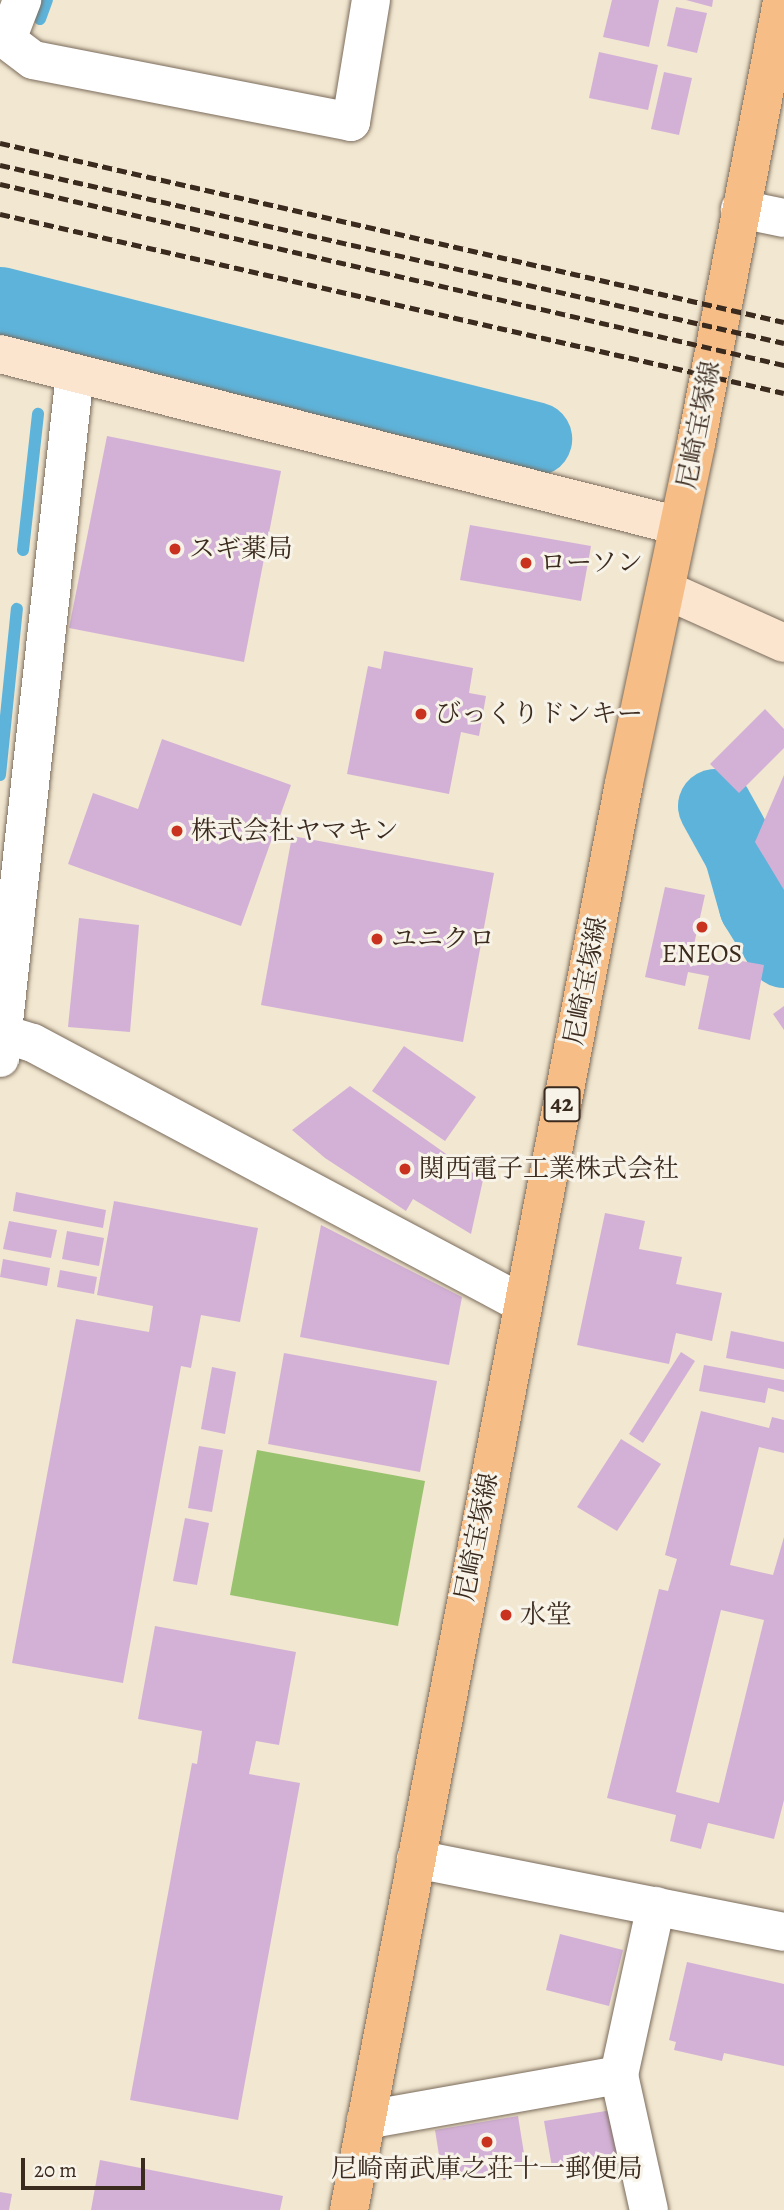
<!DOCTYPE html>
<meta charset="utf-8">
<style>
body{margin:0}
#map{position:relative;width:784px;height:2210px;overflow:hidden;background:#f2e7d0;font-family:Alegreya,"Noto Serif JP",serif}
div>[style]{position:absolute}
.green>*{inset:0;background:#99c26e}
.stream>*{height:12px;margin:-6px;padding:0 6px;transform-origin:6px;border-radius:6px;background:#5eb3da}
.river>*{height:74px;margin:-37px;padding:0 37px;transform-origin:37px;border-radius:37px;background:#5eb3da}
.building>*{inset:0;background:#d3b1d7}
.roads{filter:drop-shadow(0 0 2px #7b6c5c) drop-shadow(0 0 2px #7b6c5c)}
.street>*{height:38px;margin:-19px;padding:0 19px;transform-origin:19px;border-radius:19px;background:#fff}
.secondary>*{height:38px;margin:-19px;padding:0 19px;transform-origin:19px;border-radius:19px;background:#fbe5cf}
.primary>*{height:38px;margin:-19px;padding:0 19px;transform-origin:19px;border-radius:19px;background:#f6be86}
.rail>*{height:5px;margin-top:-2.5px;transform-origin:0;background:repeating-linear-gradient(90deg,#3b2a1e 0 10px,transparent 0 15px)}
.dots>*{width:19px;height:19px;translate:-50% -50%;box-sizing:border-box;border:4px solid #f7f3e8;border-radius:50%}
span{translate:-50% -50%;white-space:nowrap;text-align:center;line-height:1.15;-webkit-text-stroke:6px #f7f3e8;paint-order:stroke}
.shield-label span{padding:2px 5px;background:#f7f3e8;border:2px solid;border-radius:5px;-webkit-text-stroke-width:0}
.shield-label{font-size:24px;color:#3b2a1e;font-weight:700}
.street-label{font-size:26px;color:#3b2a1e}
.poi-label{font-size:26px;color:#3b2a1e}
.left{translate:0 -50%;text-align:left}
.scale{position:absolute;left:21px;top:2158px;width:124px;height:32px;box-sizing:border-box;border:4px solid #3b2a1e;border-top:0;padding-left:9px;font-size:21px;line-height:24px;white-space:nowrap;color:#3b2a1e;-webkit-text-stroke:5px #f7f3e8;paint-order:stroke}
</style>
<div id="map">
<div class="green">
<div style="clip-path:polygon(257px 1450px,425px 1481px,398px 1626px,230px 1595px)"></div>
</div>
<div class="stream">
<div style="left:40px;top:19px;width:20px;rotate:-70deg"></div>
<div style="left:23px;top:550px;width:137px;rotate:-83.7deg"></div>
<div style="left:0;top:775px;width:167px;rotate:-84.2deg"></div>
</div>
<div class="river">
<div style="left:0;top:304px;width:552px;rotate:14.16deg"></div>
<div style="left:715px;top:806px;width:54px;rotate:61deg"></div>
<div style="left:741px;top:853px;width:55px;rotate:74.2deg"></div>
<div style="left:756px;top:906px;width:53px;rotate:58.1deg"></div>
</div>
<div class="building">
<div style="clip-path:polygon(612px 0,659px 0,649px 47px,603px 37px)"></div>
<div style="clip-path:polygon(686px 0,713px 0,712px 7px)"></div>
<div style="clip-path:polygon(676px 7px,707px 13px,697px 53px,667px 46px)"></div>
<div style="clip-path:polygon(599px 52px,658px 65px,648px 110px,589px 98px)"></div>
<div style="clip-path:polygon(664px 72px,692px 78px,679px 135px,651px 129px)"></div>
<div style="clip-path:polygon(107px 436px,281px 471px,244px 662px,69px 628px)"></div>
<div style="clip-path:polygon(470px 525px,591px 546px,581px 601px,460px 580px)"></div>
<div style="clip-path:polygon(384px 651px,473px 668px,469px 693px,486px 696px,479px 736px,461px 732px,449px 794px,347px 774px,368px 666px,381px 669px)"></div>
<div style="clip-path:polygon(765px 709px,784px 729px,784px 748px,739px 793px,710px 764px)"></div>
<div style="clip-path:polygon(162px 739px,291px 785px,241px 926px,68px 864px,93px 793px,138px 809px)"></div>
<div style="clip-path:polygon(784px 775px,784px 890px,755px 842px)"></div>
<div style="clip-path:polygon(292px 836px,494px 873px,463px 1042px,261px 1005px)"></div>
<div style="clip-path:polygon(665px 887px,705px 895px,691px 958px,712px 962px,714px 956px,764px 965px,750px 1040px,698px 1029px,709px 976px,688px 972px,685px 986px,645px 977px)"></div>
<div style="clip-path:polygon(79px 918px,139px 925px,130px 1032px,68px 1027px)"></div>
<div style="clip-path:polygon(784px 1006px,784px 1030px,773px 1014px)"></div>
<div style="clip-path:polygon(404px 1046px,476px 1097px,445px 1141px,372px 1091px)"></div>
<div style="clip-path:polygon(350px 1086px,483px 1180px,471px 1234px,413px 1199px,406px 1211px,325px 1158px,292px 1130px)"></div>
<div style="clip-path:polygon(16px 1192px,106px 1210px,103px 1228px,13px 1211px)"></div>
<div style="clip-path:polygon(114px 1201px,258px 1228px,240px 1322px,201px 1315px,191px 1368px,181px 1366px,123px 1683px,12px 1663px,76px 1319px,149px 1332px,153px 1306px,97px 1295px)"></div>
<div style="clip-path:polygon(605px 1213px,645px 1221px,639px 1249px,682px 1257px,676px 1284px,722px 1293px,712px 1341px,676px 1333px,669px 1364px,577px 1345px)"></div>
<div style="clip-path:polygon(9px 1221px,57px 1230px,51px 1258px,3px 1249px)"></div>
<div style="clip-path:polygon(321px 1225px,462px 1297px,449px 1365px,300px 1337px)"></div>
<div style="clip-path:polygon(67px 1231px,104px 1238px,99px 1266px,62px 1259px)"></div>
<div style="clip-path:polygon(3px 1259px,50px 1268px,47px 1286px,0 1277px)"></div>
<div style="clip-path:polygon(60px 1270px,97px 1277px,94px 1294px,57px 1287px)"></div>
<div style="clip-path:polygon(731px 1331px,784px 1342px,784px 1369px,726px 1358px)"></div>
<div style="clip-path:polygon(681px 1352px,695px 1361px,643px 1443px,629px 1434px)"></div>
<div style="clip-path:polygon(284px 1353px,437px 1381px,420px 1472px,268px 1444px)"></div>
<div style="clip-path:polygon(704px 1365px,784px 1380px,784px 1392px,768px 1388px,765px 1403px,699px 1391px)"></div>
<div style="clip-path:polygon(212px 1367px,236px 1372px,225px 1434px,201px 1429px)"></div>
<div style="clip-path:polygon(evenodd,701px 1411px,769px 1428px,772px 1417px,784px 1420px,784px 1453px,759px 1447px,730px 1565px,773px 1575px,784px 1537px,784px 1800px,774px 1839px,708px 1823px,701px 1849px,670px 1841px,676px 1815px,607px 1798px,659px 1589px,668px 1591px,677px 1559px,665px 1555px,701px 1411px,721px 1610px,764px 1620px,719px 1803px,676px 1792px,721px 1610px)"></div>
<div style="clip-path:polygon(621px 1439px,661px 1464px,617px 1531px,577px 1507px)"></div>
<div style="clip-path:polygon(199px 1446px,223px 1450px,212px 1512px,188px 1508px)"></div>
<div style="clip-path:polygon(185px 1518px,209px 1523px,197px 1585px,173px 1581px)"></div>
<div style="clip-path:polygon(155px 1626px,296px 1652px,279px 1745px,256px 1741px,249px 1774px,300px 1783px,238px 2120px,130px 2100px,192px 1763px,197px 1764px,202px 1731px,138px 1719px)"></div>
<div style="clip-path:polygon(560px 1934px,623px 1950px,609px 2006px,546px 1990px)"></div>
<div style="clip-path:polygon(687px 1962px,784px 1984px,784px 2066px,724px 2053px,722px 2061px,674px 2050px,676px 2042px,669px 2040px)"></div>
<div style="clip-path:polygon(612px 2110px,620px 2156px,552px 2167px,544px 2121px)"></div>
<div style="clip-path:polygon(518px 2116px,526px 2166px,443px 2180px,435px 2130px)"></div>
<div style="clip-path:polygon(100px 2160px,283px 2196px,280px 2210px,91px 2210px)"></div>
<div style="clip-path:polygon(0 2192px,12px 2194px,9px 2210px,0 2210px)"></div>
</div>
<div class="roads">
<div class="street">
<div style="left:0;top:35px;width:41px;rotate:37.1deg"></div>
<div style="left:33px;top:60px;width:324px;rotate:11deg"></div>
<div style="left:351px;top:122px;width:124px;rotate:-80.7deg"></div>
<div style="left:8px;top:37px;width:40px;rotate:-69deg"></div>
<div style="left:740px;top:209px;width:45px;rotate:11.6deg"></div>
<div style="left:0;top:1033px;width:34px;rotate:17deg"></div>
<div style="left:33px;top:1043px;width:555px;rotate:28.04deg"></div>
<div style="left:0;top:1058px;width:689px;rotate:-83.75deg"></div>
<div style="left:416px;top:1859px;width:375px;rotate:11.2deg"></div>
<div style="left:619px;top:2075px;width:138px;rotate:77.5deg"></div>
<div style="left:366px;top:2120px;width:257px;rotate:-10.1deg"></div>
<div style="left:619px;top:2075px;width:173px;rotate:-77.7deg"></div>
</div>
<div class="secondary">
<div style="left:0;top:354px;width:700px;rotate:14.21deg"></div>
<div style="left:666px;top:590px;width:129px;rotate:24.2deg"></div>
</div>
<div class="primary">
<div style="left:349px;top:2210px;width:1453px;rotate:-79.09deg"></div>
<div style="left:624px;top:783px;width:347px;rotate:-78deg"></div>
<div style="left:696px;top:444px;width:452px;rotate:-79deg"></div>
</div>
</div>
<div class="rail">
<div style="left:0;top:143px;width:804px;rotate:12.86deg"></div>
<div style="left:0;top:165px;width:804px;rotate:12.79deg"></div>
<div style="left:0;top:184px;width:805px;rotate:13deg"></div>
<div style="left:0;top:214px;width:804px;rotate:12.86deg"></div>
</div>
<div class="dots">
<div style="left:175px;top:549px;background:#c8321e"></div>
<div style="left:526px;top:563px;background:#c8321e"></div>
<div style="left:421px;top:714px;background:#c8321e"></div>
<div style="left:177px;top:831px;background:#c8321e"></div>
<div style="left:702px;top:927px;background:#c8321e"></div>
<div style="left:377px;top:939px;background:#c8321e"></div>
<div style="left:405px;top:1169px;background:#c8321e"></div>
<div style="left:506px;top:1615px;background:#c8321e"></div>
<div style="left:487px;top:2142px;background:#c8321e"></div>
</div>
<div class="shield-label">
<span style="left:562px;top:1104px">42</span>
</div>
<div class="street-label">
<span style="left:699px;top:425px;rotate:-79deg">尼崎宝塚線</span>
<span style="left:586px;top:981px;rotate:-79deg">尼崎宝塚線</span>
<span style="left:477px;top:1537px;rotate:-79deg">尼崎宝塚線</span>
</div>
<div class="poi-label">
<span class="left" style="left:189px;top:549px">スギ薬局</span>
<span class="left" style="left:540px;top:563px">ローソン</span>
<span class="left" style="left:435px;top:714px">びっくりドンキー</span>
<span class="left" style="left:191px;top:831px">株式会社ヤマキン</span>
<span class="left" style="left:391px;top:939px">ユニクロ</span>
<span style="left:702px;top:954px">ENEOS</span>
<span class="left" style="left:419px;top:1169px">関西電子工業株式会社</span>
<span class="left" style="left:520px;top:1615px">水堂</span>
<span style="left:487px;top:2169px">尼崎南武庫之荘十一郵便局</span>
</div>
<div class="scale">20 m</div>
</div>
